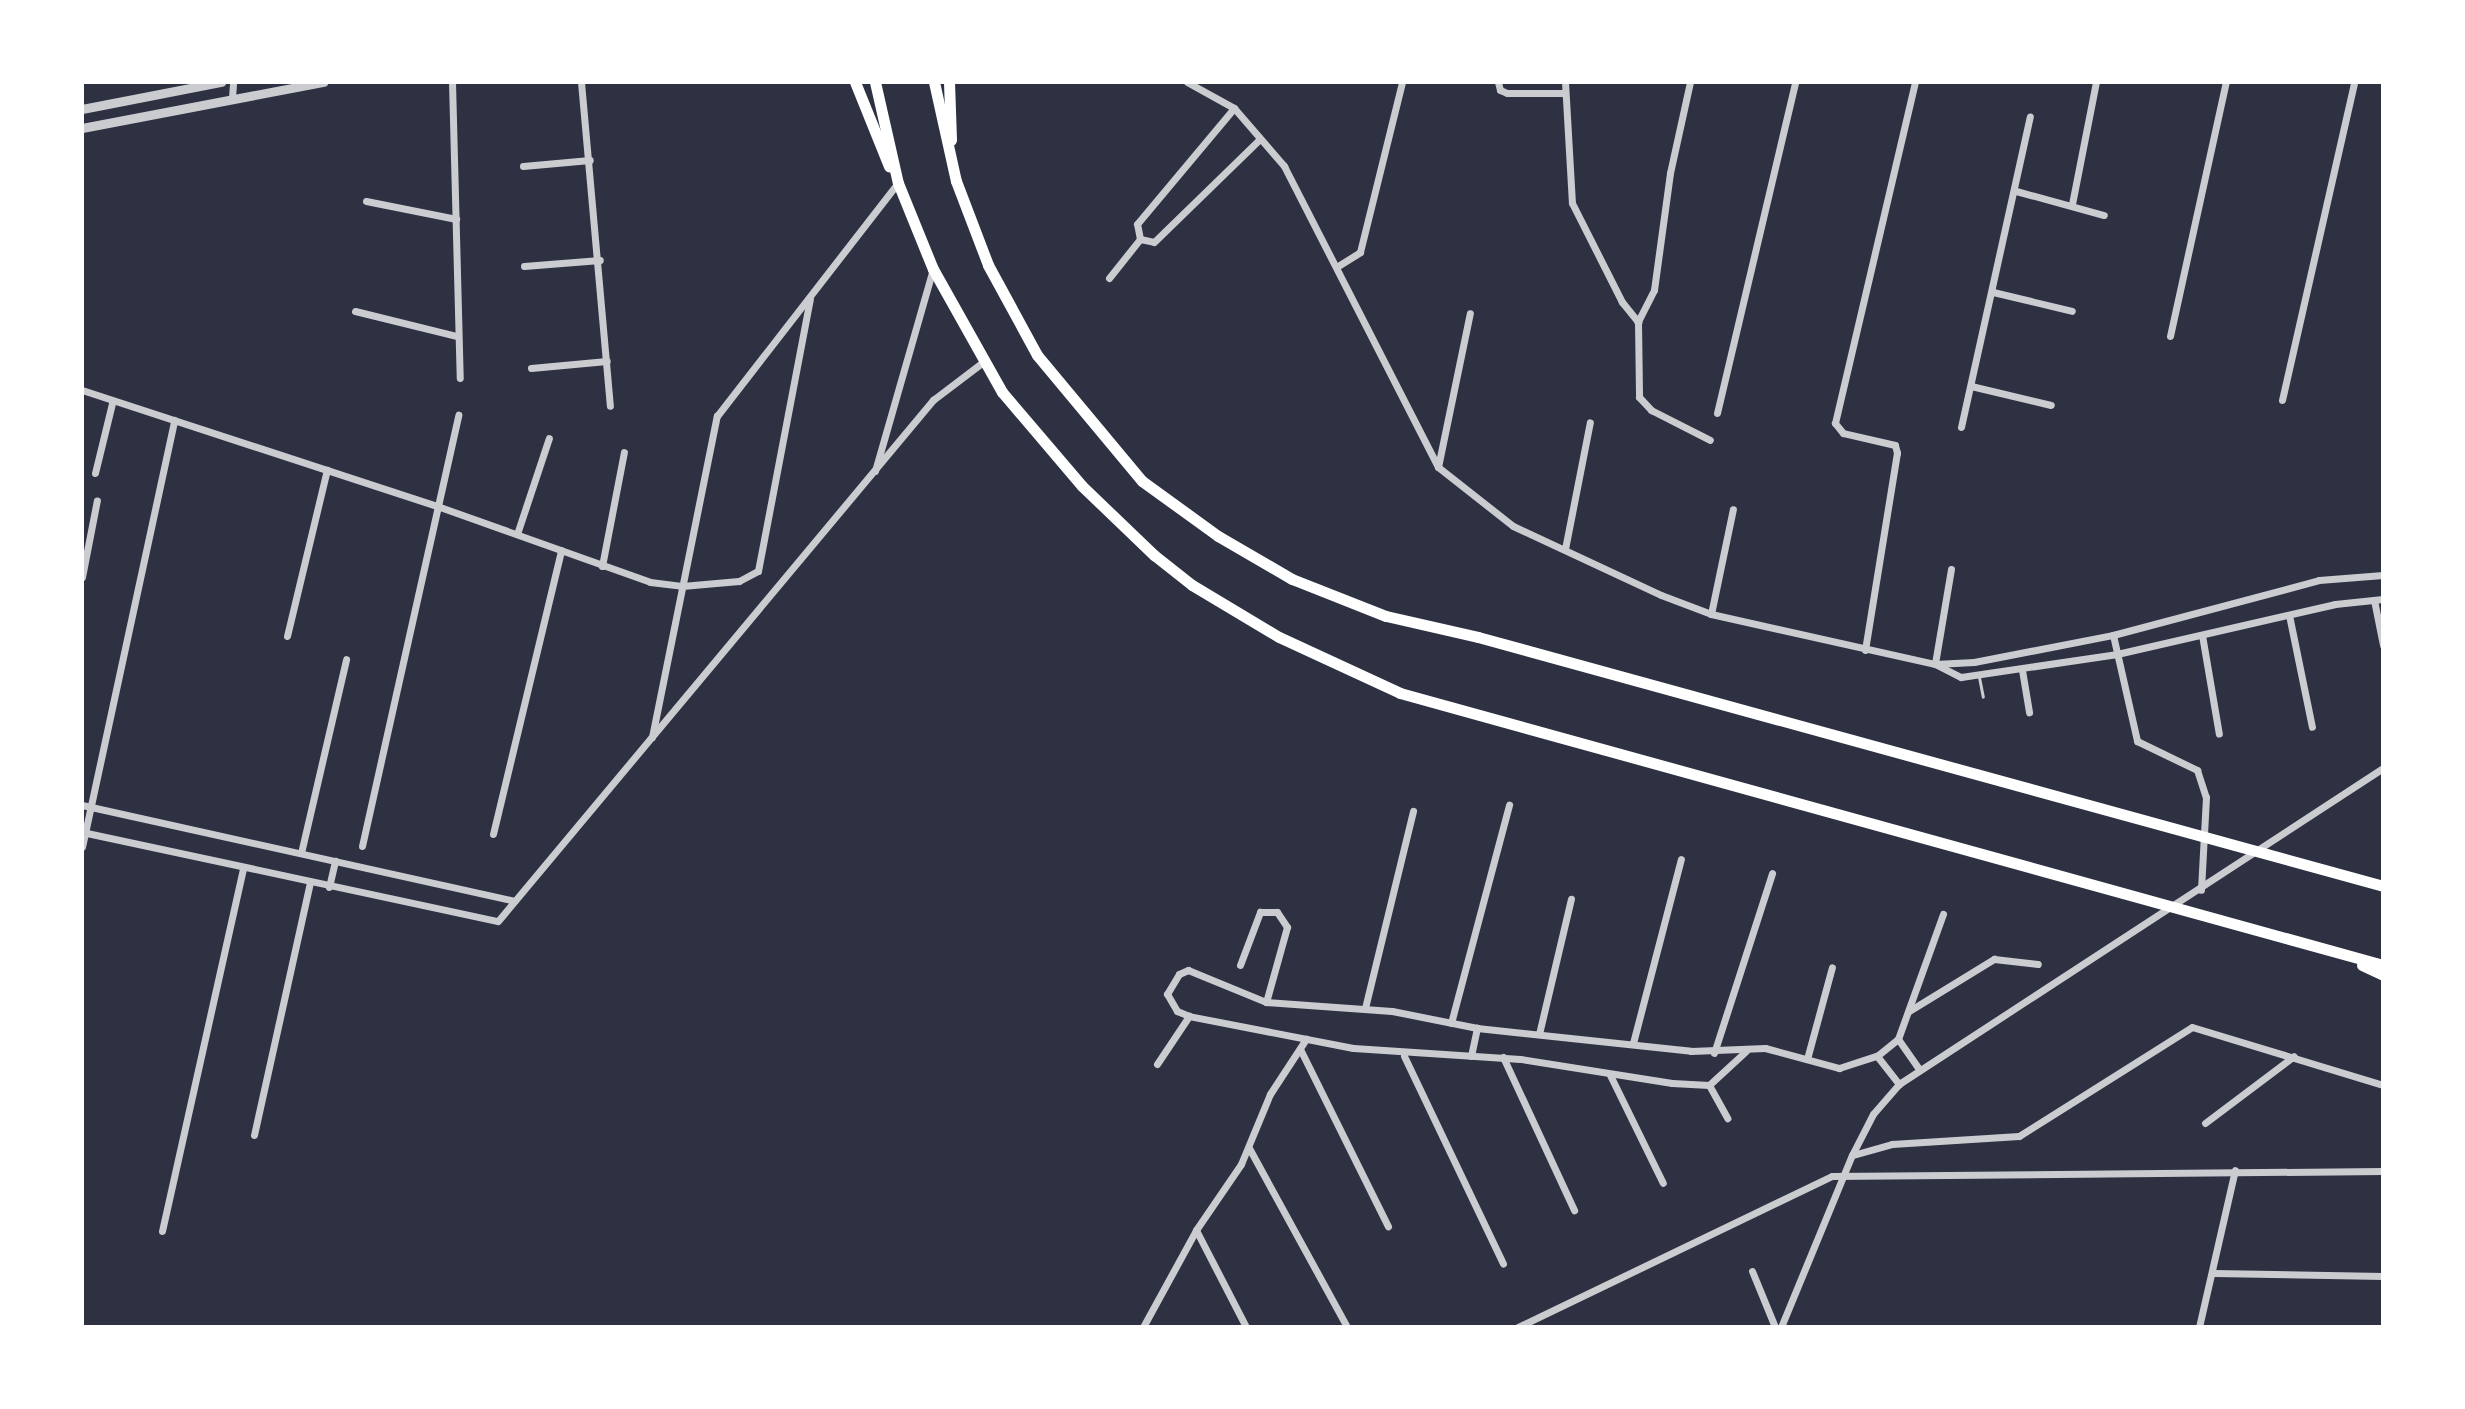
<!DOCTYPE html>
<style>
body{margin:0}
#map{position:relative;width:2465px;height:1409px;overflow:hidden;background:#2d3142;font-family:"Noto Sans",sans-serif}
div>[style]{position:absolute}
.service>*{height:3px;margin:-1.5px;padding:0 1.5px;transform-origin:1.5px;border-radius:1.5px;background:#caccd0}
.minor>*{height:7px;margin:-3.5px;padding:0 3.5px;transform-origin:3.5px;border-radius:3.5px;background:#caccd0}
.tertiary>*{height:9px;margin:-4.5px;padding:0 4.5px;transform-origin:4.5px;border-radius:4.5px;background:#caccd0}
.trunk>*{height:11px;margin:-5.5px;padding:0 5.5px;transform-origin:5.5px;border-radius:5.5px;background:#fff}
span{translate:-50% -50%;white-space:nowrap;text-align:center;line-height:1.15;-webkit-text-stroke:6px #fff;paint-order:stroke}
.frame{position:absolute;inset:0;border:84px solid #fff;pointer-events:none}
</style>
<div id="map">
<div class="service">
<div style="left:1979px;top:677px;width:20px;rotate:79deg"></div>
</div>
<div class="minor">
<div style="left:452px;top:82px;width:296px;rotate:88.5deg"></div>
<div style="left:581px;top:82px;width:325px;rotate:84.9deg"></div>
<div style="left:1187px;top:82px;width:54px;rotate:29deg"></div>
<div style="left:1234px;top:108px;width:77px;rotate:49.2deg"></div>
<div style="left:1284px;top:166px;width:338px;rotate:62.9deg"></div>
<div style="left:1438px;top:467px;width:95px;rotate:38.2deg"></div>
<div style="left:1513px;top:526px;width:163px;rotate:25deg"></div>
<div style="left:1661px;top:595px;width:53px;rotate:20.8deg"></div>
<div style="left:1711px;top:614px;width:230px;rotate:12.6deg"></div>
<div style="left:1935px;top:664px;width:39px;rotate:-3deg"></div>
<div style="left:1974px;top:662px;width:142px;rotate:-11deg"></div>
<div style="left:2113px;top:635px;width:213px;rotate:-14.9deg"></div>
<div style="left:2319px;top:580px;width:64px;rotate:-4.5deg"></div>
<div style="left:1498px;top:82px;width:8px;rotate:76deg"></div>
<div style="left:1500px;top:90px;width:8px;rotate:23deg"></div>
<div style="left:1507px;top:93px;width:55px"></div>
<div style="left:1565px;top:82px;width:121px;rotate:86.7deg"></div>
<div style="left:1572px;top:203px;width:111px;rotate:63.2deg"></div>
<div style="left:1622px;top:302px;width:26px;rotate:51deg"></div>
<div style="left:1690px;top:82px;width:93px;rotate:102.4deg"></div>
<div style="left:1670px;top:173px;width:118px;rotate:97.8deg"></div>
<div style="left:1654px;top:290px;width:36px;rotate:117deg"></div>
<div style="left:1638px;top:322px;width:75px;rotate:89.2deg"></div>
<div style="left:1639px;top:397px;width:18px;rotate:47deg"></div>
<div style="left:1651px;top:410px;width:66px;rotate:27deg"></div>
<div style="left:232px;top:98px;width:16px;rotate:-86deg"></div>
<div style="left:523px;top:166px;width:67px;rotate:-5.1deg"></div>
<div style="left:2016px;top:191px;width:91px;rotate:15.3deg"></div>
<div style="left:366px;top:201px;width:92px;rotate:11.3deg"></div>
<div style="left:2072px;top:204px;width:124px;rotate:-78.9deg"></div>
<div style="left:1140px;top:239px;width:15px;rotate:-101deg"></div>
<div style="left:1137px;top:224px;width:151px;rotate:-50.1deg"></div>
<div style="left:1140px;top:239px;width:14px;rotate:12deg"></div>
<div style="left:1154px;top:242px;width:148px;rotate:-44.2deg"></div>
<div style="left:524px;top:266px;width:76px;rotate:-4.5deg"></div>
<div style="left:1338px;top:266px;width:26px;rotate:-32deg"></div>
<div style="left:1360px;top:252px;width:175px;rotate:-76.1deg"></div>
<div style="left:1109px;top:278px;width:50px;rotate:-51.5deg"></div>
<div style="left:1993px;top:292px;width:81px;rotate:13.5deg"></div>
<div style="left:355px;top:311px;width:105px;rotate:13.8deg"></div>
<div style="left:2170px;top:336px;width:260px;rotate:-77.6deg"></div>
<div style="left:531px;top:368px;width:76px;rotate:-5.3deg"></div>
<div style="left:1971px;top:386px;width:82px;rotate:13.4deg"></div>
<div style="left:82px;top:390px;width:373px;rotate:18.1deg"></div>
<div style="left:437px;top:506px;width:226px;rotate:19.6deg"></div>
<div style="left:650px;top:582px;width:32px;rotate:7deg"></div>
<div style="left:682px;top:586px;width:57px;rotate:-5deg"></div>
<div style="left:739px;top:581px;width:21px;rotate:-28deg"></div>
<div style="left:758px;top:571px;width:277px;rotate:-79.2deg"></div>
<div style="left:2282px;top:400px;width:326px;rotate:-77.2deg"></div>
<div style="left:1717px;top:413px;width:340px;rotate:-76.7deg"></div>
<div style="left:1961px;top:427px;width:318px;rotate:-77.5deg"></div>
<div style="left:1438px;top:467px;width:157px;rotate:-78.3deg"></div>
<div style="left:875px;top:471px;width:210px;rotate:-74deg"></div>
<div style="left:95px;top:473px;width:72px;rotate:-76.3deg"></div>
<div style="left:517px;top:534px;width:101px;rotate:-71.6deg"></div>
<div style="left:1565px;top:549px;width:129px;rotate:-78.9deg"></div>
<div style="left:602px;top:566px;width:116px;rotate:-79.1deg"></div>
<div style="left:1951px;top:569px;width:96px;rotate:99.6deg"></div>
<div style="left:1935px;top:664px;width:29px;rotate:27deg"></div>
<div style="left:1961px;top:677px;width:158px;rotate:-8.4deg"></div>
<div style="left:2117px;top:654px;width:224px;rotate:-12.9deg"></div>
<div style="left:2335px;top:604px;width:48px;rotate:-5.9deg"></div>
<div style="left:82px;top:577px;width:78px;rotate:-79deg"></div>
<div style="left:2374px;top:600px;width:46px;rotate:78.7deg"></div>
<div style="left:1711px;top:614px;width:107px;rotate:-78.2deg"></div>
<div style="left:2289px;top:615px;width:114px;rotate:78.4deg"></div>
<div style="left:2113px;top:635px;width:109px;rotate:77.2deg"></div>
<div style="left:2137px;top:741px;width:67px;rotate:25.8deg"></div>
<div style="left:2197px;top:770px;width:28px;rotate:72deg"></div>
<div style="left:2206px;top:797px;width:93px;rotate:93.1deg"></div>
<div style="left:2202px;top:635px;width:100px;rotate:80.3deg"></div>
<div style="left:287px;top:636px;width:171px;rotate:-76.5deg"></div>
<div style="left:1865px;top:650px;width:200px;rotate:-80.8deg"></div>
<div style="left:1897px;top:453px;width:8px;rotate:-104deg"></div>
<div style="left:1895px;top:445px;width:53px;rotate:-167deg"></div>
<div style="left:1843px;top:433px;width:13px;rotate:-129deg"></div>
<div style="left:1835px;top:423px;width:350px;rotate:-76.8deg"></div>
<div style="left:2022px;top:670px;width:43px;rotate:80.5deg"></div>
<div style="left:652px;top:737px;width:328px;rotate:-78.6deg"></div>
<div style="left:717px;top:416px;width:295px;rotate:-52.2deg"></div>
<div style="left:82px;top:805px;width:443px;rotate:12.5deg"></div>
<div style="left:82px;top:832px;width:425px;rotate:12.1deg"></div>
<div style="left:498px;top:921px;width:679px;rotate:-50.14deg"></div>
<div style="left:933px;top:400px;width:63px;rotate:-37.2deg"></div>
<div style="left:493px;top:834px;width:292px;rotate:-76.5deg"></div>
<div style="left:362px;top:846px;width:442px;rotate:-77.4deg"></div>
<div style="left:82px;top:847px;width:437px;rotate:-77.8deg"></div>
<div style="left:301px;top:853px;width:199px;rotate:-76.9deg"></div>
<div style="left:329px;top:887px;width:27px;rotate:-77deg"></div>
<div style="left:1240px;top:965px;width:57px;rotate:-69.3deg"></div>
<div style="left:1260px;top:912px;width:17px"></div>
<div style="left:1277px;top:912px;width:18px;rotate:56deg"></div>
<div style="left:1287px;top:927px;width:78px;rotate:105.6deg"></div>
<div style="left:1365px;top:1008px;width:203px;rotate:-76.3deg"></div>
<div style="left:1909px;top:1011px;width:100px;rotate:-31.5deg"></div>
<div style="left:1994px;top:959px;width:44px;rotate:6.5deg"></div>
<div style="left:1451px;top:1023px;width:226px;rotate:-75.1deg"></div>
<div style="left:1539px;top:1034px;width:139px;rotate:-76.7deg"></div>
<div style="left:1898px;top:1039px;width:133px;rotate:-70.2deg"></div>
<div style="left:1898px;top:1039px;width:38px;rotate:55deg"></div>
<div style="left:1633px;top:1043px;width:190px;rotate:-75.4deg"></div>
<div style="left:1300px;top:1049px;width:198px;rotate:63.6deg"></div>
<div style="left:1746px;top:1051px;width:50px;rotate:137.4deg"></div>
<div style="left:1709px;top:1085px;width:37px;rotate:-177deg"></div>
<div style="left:1672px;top:1083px;width:154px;rotate:-171deg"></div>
<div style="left:1520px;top:1059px;width:167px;rotate:-176.2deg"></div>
<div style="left:1353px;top:1048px;width:167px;rotate:-169deg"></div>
<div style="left:1189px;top:1016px;width:13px;rotate:-157deg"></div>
<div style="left:1177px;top:1011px;width:20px;rotate:-120deg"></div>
<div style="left:1167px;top:994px;width:23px;rotate:-59deg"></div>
<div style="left:1179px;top:974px;width:10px;rotate:-24deg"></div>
<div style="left:1188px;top:970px;width:84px;rotate:22.3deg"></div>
<div style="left:1266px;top:1002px;width:126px;rotate:4.1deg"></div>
<div style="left:1392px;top:1011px;width:87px;rotate:11.3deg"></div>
<div style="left:1477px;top:1028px;width:215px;rotate:6.1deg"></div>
<div style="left:1691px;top:1051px;width:74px;rotate:-2.3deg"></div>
<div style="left:1765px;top:1048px;width:77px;rotate:15.1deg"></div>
<div style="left:1839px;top:1068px;width:40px;rotate:-18deg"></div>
<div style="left:1877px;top:1056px;width:27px;rotate:-39deg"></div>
<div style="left:1714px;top:1053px;width:189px;rotate:-72.1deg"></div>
<div style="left:1404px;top:1056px;width:230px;rotate:64.5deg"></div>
<div style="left:1471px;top:1056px;width:29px;rotate:-78deg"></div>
<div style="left:1877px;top:1056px;width:36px;rotate:52deg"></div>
<div style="left:1503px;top:1057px;width:169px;rotate:65.1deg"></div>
<div style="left:1807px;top:1059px;width:95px;rotate:-74.8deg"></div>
<div style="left:1157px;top:1064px;width:58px;rotate:-56.3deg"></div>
<div style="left:1610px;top:1075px;width:120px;rotate:63.9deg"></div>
<div style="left:1709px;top:1085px;width:38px;rotate:61deg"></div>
<div style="left:2205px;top:1123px;width:111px;rotate:-37deg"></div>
<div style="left:254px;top:1135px;width:258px;rotate:-77.5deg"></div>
<div style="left:1249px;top:1148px;width:204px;rotate:61.3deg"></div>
<div style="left:1853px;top:1155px;width:41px;rotate:-15.8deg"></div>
<div style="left:1892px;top:1144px;width:127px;rotate:-3.6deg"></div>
<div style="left:2019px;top:1136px;width:204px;rotate:-32.2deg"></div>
<div style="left:2192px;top:1027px;width:200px;rotate:16.9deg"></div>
<div style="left:1196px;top:1230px;width:109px;rotate:62.7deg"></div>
<div style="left:162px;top:1231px;width:372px;rotate:-77.4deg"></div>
<div style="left:1752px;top:1271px;width:61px;rotate:67.7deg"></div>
<div style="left:2214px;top:1273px;width:169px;rotate:1deg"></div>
<div style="left:1143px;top:1327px;width:111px;rotate:-61.3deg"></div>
<div style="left:1196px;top:1230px;width:80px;rotate:-55.7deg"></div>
<div style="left:1241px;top:1164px;width:76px;rotate:-67.5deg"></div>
<div style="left:1270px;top:1094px;width:66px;rotate:-56.8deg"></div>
<div style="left:1518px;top:1327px;width:348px;rotate:-25.7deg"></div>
<div style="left:1832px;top:1176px;width:551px;rotate:-0.52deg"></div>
<div style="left:1781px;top:1327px;width:186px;rotate:-67.6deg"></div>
<div style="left:1852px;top:1155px;width:46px;rotate:-62.9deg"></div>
<div style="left:1873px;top:1114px;width:40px;rotate:-49deg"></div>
<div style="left:1899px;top:1084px;width:578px;rotate:-33.14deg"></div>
<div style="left:2199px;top:1327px;width:161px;rotate:-77.1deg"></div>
</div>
<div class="tertiary">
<div style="left:82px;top:109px;width:142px;rotate:-11deg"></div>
<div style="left:82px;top:128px;width:246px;rotate:-10.8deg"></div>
</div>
<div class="trunk">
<div style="left:855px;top:82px;width:91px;rotate:68deg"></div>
<div style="left:875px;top:82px;width:104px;rotate:77.2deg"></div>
<div style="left:898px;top:183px;width:93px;rotate:67.9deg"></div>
<div style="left:933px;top:269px;width:141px;rotate:60.7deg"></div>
<div style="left:1002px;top:392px;width:123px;rotate:49.6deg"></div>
<div style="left:1082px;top:486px;width:100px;rotate:43.8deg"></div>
<div style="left:1154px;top:555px;width:48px;rotate:38.3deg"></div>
<div style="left:1192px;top:585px;width:101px;rotate:30.9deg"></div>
<div style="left:1279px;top:637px;width:133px;rotate:24.8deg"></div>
<div style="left:1400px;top:693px;width:1020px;rotate:15.47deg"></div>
<div style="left:934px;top:82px;width:101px;rotate:77.5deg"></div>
<div style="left:956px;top:181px;width:90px;rotate:69.1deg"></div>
<div style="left:988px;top:265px;width:102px;rotate:61.4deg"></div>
<div style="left:1037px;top:355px;width:164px;rotate:50.2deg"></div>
<div style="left:1142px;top:481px;width:94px;rotate:35.9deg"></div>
<div style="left:1218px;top:536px;width:86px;rotate:30.2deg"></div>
<div style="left:1292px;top:579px;width:101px;rotate:21.5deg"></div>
<div style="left:1386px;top:616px;width:94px;rotate:12.9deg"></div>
<div style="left:1478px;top:637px;width:939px;rotate:15.38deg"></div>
<div style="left:949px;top:82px;width:58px;rotate:88deg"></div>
<div style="left:2362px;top:965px;width:23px;rotate:25deg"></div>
</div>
<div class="frame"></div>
</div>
